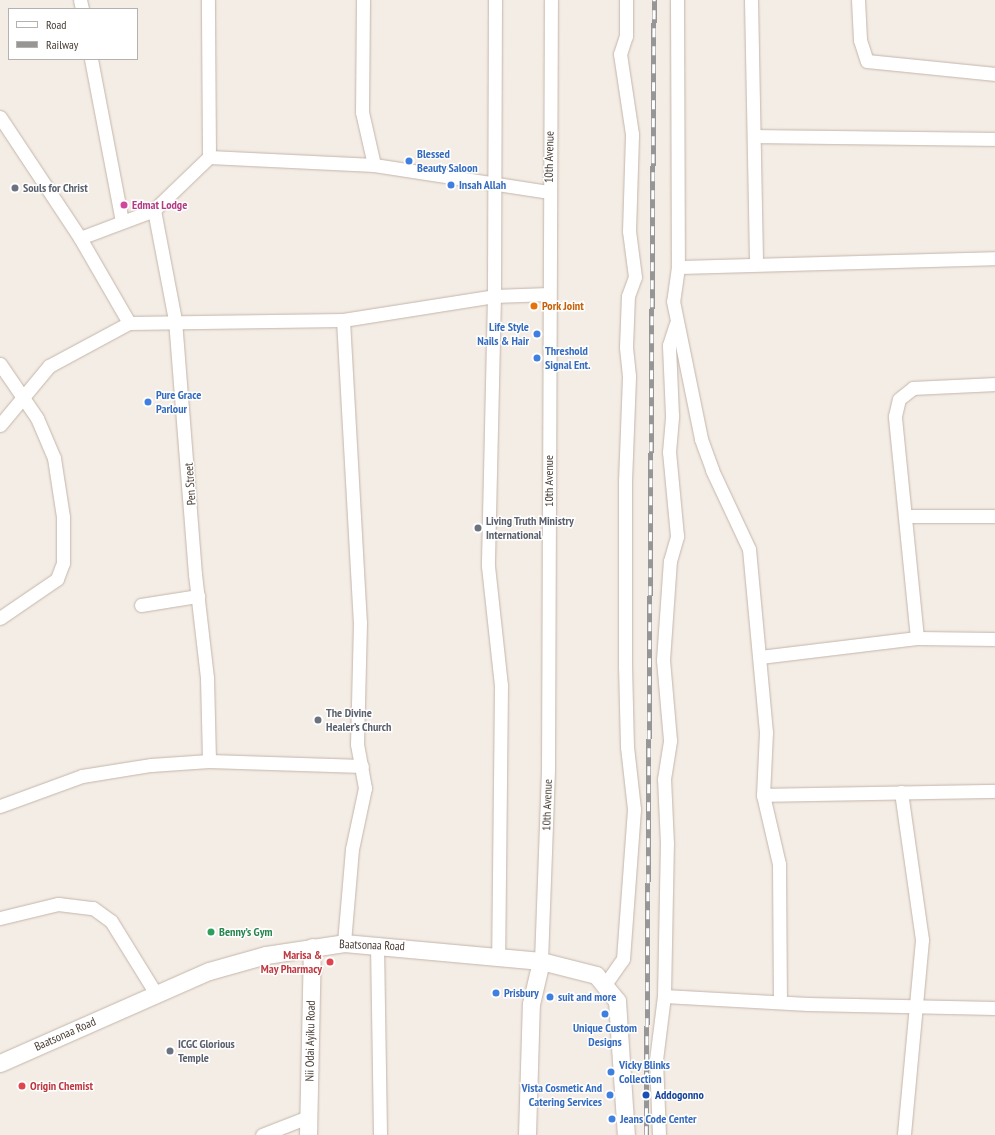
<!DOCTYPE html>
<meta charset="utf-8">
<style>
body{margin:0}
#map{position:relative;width:995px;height:1135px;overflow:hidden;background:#f4ede5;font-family:"PT Sans Narrow",sans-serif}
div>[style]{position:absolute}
.roads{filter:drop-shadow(0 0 1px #c3b5aa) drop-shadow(0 0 1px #c3b5aa)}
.minor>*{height:13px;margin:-6.5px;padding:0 6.5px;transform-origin:6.5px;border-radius:6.5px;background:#fff}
.tertiary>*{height:17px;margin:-8.5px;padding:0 8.5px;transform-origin:8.5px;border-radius:8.5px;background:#fff}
.rail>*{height:4.5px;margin-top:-2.25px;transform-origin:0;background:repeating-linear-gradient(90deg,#fff 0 9px,#969696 0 18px);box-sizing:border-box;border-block:1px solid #969696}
.dots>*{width:11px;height:11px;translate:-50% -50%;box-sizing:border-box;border:2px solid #fff;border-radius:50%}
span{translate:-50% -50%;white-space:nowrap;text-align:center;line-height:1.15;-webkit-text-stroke:3px #fff;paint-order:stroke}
.shop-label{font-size:12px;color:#366cbe;font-weight:700}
.left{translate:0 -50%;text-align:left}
.right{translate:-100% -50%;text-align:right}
.street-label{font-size:12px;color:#473c34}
.worship-label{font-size:12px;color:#5b616d;font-weight:700}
.hotel-label{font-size:12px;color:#b23c85;font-weight:700}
.food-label{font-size:12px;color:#c56008;font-weight:700}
.leisure-label{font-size:12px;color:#27864d;font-weight:700}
.health-label{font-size:12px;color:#be3a42;font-weight:700}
.transit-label{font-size:12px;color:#164399;font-weight:700}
.legend{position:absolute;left:8px;top:8px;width:130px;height:52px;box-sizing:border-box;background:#fff;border:1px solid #b5b1ae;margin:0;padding:5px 7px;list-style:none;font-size:12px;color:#473c34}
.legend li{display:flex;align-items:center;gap:8px;height:20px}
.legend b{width:20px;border:1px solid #b5b1ae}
</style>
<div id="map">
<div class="roads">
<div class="minor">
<div style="left:80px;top:0;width:9px;rotate:77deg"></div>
<div style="left:363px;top:0;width:112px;rotate:90.5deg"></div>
<div style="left:362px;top:112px;width:54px;rotate:77.2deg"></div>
<div style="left:374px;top:165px;width:176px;rotate:8.8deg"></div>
<div style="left:495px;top:0;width:296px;rotate:90.2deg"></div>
<div style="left:494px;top:296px;width:270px;rotate:91.3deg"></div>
<div style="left:488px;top:566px;width:120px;rotate:83.8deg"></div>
<div style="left:501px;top:685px;width:272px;rotate:90.6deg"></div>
<div style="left:677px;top:0;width:267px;rotate:89.8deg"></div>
<div style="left:678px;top:267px;width:34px;rotate:98deg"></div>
<div style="left:673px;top:301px;width:141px;rotate:78.5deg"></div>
<div style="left:701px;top:439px;width:33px;rotate:70deg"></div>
<div style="left:712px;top:470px;width:87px;rotate:64.9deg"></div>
<div style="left:749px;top:549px;width:184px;rotate:84.7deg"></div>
<div style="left:766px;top:732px;width:63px;rotate:92.7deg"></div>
<div style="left:763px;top:795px;width:71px;rotate:76.9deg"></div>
<div style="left:779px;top:864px;width:138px;rotate:89.6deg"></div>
<div style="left:751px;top:0;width:264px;rotate:88.9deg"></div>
<div style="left:858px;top:0;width:40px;rotate:87.1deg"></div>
<div style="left:860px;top:40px;width:22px;rotate:72deg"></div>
<div style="left:867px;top:61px;width:129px;rotate:5.8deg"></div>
<div style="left:91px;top:59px;width:165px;rotate:79.2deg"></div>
<div style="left:0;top:117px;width:145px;rotate:56.5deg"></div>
<div style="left:80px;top:238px;width:98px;rotate:60deg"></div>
<div style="left:756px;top:136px;width:239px;rotate:0.7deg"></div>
<div style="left:209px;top:157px;width:165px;rotate:2.8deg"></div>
<div style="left:154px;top:210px;width:112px;rotate:79.2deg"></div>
<div style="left:175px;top:320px;width:255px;rotate:85.5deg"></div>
<div style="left:195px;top:574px;width:105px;rotate:83.4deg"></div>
<div style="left:207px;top:678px;width:83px;rotate:88.6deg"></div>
<div style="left:80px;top:238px;width:79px;rotate:-20.7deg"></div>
<div style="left:154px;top:210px;width:76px;rotate:-43.9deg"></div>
<div style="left:209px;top:157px;width:157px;rotate:-90.4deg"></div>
<div style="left:678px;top:267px;width:317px;rotate:-1.6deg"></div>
<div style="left:343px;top:320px;width:302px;rotate:86.8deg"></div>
<div style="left:360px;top:622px;width:122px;rotate:91.4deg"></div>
<div style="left:357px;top:744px;width:45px;rotate:79.7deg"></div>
<div style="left:365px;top:788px;width:62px;rotate:102deg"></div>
<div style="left:352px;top:849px;width:94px;rotate:94.9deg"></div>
<div style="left:0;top:364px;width:65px;rotate:55.6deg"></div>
<div style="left:37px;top:418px;width:43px;rotate:67deg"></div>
<div style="left:54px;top:458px;width:60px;rotate:81.3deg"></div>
<div style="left:63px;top:517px;width:46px;rotate:90deg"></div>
<div style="left:63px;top:563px;width:17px;rotate:111deg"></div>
<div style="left:57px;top:579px;width:69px;rotate:145.6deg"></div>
<div style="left:0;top:425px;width:77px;rotate:-50.3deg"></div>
<div style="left:49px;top:366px;width:91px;rotate:-28.3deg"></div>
<div style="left:129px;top:323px;width:214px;rotate:-0.8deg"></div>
<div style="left:343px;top:320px;width:153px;rotate:-9deg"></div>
<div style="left:494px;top:296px;width:55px;rotate:-2.1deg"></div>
<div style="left:908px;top:516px;width:87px"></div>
<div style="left:141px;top:605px;width:58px;rotate:-9deg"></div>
<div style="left:917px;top:638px;width:223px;rotate:-95.7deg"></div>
<div style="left:895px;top:416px;width:17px;rotate:-77deg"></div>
<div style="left:899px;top:399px;width:18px;rotate:-38deg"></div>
<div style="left:913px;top:388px;width:82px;rotate:-2.8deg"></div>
<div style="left:760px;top:657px;width:158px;rotate:-6.9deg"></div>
<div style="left:917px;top:638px;width:78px;rotate:0.7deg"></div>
<div style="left:901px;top:792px;width:149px;rotate:81.9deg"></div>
<div style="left:922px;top:940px;width:196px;rotate:95.3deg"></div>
<div style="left:763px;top:795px;width:232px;rotate:-1deg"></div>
<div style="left:0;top:806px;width:87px;rotate:-20.1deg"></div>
<div style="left:82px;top:776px;width:70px;rotate:-9.1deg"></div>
<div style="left:151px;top:765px;width:58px;rotate:-3.9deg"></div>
<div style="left:209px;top:761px;width:153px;rotate:1.9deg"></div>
<div style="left:0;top:918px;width:60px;rotate:-13.6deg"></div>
<div style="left:58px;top:904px;width:35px;rotate:7deg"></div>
<div style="left:93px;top:908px;width:22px;rotate:36deg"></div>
<div style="left:111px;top:921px;width:86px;rotate:58.3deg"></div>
<div style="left:377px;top:944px;width:191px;rotate:89.1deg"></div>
<div style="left:541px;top:961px;width:193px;rotate:-87.9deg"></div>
<div style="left:548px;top:768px;width:768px;rotate:-89.78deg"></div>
<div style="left:606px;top:983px;width:29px;rotate:-55deg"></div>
<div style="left:623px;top:959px;width:150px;rotate:-85.8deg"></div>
<div style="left:634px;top:809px;width:62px;rotate:-96.4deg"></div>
<div style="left:627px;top:747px;width:81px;rotate:-91.4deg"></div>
<div style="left:625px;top:666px;width:185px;rotate:-90deg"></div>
<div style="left:625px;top:481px;width:105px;rotate:-87.8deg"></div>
<div style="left:629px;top:376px;width:29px;rotate:-96deg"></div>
<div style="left:626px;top:347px;width:51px;rotate:-87.8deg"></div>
<div style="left:628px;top:296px;width:20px;rotate:-70deg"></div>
<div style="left:635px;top:277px;width:46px;rotate:-97.4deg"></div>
<div style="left:629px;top:231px;width:97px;rotate:-88.2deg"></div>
<div style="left:632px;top:134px;width:81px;rotate:-98.5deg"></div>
<div style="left:620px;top:54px;width:19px;rotate:-72deg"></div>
<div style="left:626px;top:36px;width:36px;rotate:-90deg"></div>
<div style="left:664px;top:996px;width:144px;rotate:3.2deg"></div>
<div style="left:808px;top:1004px;width:187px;rotate:1.2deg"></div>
<div style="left:262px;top:1135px;width:49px;rotate:-21.4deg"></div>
<div style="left:659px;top:1135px;width:75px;rotate:-92.3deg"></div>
<div style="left:656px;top:1060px;width:64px;rotate:-82.9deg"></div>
<div style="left:664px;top:996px;width:152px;rotate:-88.9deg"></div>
<div style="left:667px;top:844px;width:65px;rotate:-92.6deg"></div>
<div style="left:664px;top:779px;width:39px;rotate:-81deg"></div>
<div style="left:670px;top:740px;width:80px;rotate:-95deg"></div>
<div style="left:663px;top:660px;width:99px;rotate:-86deg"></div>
<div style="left:670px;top:561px;width:26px;rotate:-74deg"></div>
<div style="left:677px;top:536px;width:84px;rotate:-95.4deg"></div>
<div style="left:669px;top:452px;width:37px;rotate:-85deg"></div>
<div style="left:672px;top:415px;width:70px;rotate:-92.5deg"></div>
<div style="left:669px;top:345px;width:22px;rotate:-72deg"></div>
</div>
<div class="tertiary">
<div style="left:0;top:1063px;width:228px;rotate:-23.8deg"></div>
<div style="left:209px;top:971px;width:59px;rotate:-15.7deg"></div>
<div style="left:266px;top:955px;width:79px;rotate:-8.7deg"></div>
<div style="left:344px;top:943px;width:198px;rotate:5.2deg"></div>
<div style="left:541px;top:961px;width:57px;rotate:14.3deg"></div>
<div style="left:596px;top:975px;width:33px;rotate:51deg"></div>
<div style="left:617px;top:1001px;width:134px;rotate:86.2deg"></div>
<div style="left:308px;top:1135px;width:188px;rotate:-88.8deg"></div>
<div style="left:527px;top:1135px;width:131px;rotate:-88.3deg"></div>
<div style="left:531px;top:1004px;width:44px;rotate:-76.9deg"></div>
</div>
</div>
<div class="rail">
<div style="left:646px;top:1135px;width:1135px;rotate:-89.6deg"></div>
</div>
<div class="dots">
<div style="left:409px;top:161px;background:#3f7fe0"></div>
<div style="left:451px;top:185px;background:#3f7fe0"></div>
<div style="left:15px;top:188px;background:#6b7280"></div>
<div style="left:124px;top:205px;background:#d1479c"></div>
<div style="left:534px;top:306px;background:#e8710a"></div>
<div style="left:537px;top:334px;background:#3f7fe0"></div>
<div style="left:537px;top:358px;background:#3f7fe0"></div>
<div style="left:148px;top:402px;background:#3f7fe0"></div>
<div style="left:478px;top:528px;background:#6b7280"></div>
<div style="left:318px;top:720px;background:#6b7280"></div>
<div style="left:211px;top:932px;background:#2e9e5b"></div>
<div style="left:330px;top:962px;background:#e0444e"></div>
<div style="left:496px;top:993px;background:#3f7fe0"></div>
<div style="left:550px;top:997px;background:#3f7fe0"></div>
<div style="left:605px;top:1014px;background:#3f7fe0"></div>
<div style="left:170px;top:1051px;background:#6b7280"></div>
<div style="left:611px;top:1072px;background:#3f7fe0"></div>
<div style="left:22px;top:1086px;background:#e0444e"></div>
<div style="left:610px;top:1095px;background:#3f7fe0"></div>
<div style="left:646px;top:1095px;background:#1a4fb4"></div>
<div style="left:612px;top:1119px;background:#3f7fe0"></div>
</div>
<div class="shop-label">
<span class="left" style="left:417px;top:161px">Blessed<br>Beauty Saloon</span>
<span class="left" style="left:459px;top:185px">Insah Allah</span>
<span class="right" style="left:529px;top:334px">Life Style<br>Nails &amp; Hair</span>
<span class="left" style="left:545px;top:358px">Threshold<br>Signal Ent.</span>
<span class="left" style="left:156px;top:402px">Pure Grace<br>Parlour</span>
<span class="left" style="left:504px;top:993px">Prisbury</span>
<span class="left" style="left:558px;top:997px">suit and more</span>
<span style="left:605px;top:1035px">Unique Custom<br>Designs</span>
<span class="left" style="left:619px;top:1072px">Vicky Blinks<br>Collection</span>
<span class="right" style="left:602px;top:1095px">Vista Cosmetic And<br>Catering Services</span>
<span class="left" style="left:620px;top:1119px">Jeans Code Center</span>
</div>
<div class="street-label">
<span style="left:549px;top:157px;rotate:-89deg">10th Avenue</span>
<span style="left:549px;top:481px;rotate:-90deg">10th Avenue</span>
<span style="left:190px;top:484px;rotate:-94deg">Pen Street</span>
<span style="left:547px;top:805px;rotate:-88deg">10th Avenue</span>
<span style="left:372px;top:945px;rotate:2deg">Baatsonaa Road</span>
<span style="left:65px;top:1034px;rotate:-24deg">Baatsonaa Road</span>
<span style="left:310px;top:1041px;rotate:-89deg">Nii Odai Ayiku Road</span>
</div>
<div class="worship-label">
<span class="left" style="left:23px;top:188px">Souls for Christ</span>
<span class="left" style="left:486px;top:528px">Living Truth Ministry<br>International</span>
<span class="left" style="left:326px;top:720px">The Divine<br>Healer’s Church</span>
<span class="left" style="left:178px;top:1051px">ICGC Glorious<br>Temple</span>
</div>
<div class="hotel-label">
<span class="left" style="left:132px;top:205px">Edmat Lodge</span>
</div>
<div class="food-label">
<span class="left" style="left:542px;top:306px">Pork Joint</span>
</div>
<div class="leisure-label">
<span class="left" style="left:219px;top:932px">Benny’s Gym</span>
</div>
<div class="health-label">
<span class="right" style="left:322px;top:962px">Marisa &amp;<br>May Pharmacy</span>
<span class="left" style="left:30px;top:1086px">Origin Chemist</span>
</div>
<div class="transit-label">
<span class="left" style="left:655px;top:1095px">Addogonno</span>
</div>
<ul class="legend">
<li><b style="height:5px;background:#fff"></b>Road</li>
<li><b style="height:5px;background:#969696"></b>Railway</li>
</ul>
</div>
